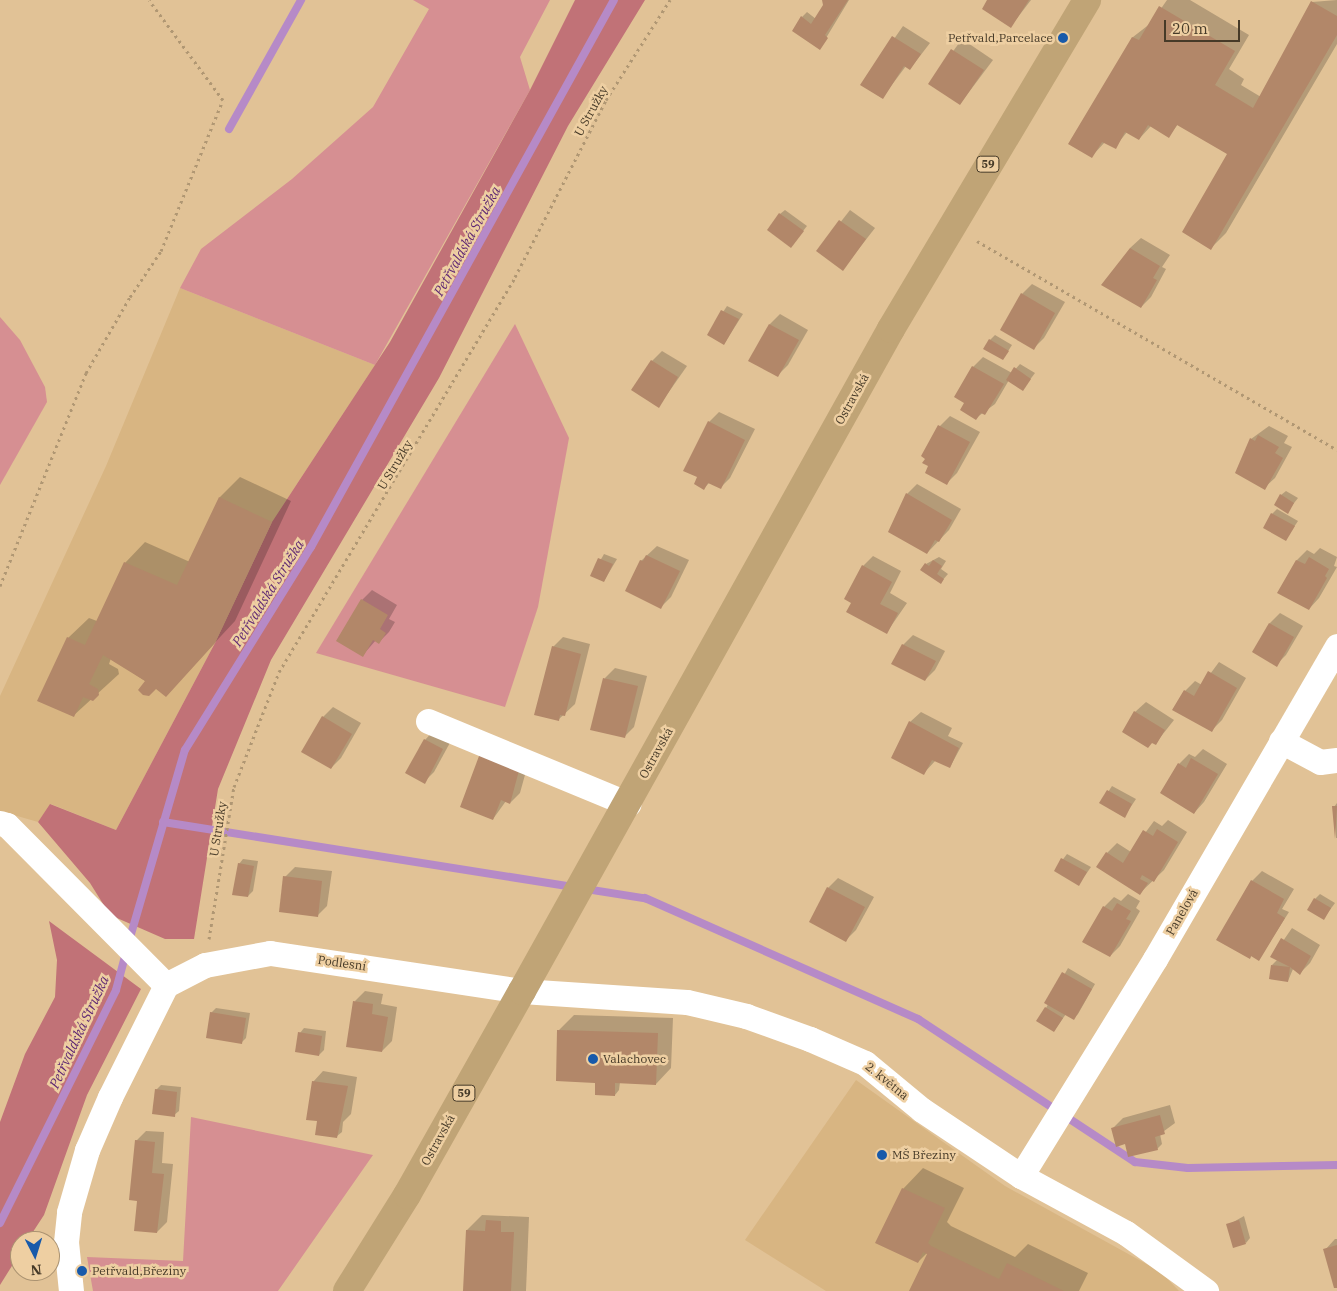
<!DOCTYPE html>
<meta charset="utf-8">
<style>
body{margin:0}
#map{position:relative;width:1337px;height:1291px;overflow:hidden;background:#e1c296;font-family:"IBM Plex Serif",serif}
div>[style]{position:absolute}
.built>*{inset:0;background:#d8b582}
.green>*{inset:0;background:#d68f92}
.forest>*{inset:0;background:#c17277}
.shadow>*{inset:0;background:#0003}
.stream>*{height:8px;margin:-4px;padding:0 4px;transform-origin:4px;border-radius:4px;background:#b68ac7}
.building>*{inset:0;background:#b28769}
.path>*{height:3px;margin-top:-1.5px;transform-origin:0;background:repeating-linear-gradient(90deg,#b09773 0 2.5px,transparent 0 6.5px)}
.street>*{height:25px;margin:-12.5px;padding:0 12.5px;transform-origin:12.5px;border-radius:12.5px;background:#fff}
.primary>*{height:28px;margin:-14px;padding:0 14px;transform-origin:14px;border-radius:14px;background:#c0a476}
.dots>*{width:14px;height:14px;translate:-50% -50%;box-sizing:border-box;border:2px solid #eecfa2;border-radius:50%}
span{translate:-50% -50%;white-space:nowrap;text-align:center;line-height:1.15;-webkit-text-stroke:5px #eecfa2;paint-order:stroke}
.shield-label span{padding:1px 4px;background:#eecfa2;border:1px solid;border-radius:4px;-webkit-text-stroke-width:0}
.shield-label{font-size:11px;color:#463a28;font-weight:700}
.poi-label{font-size:12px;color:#463a28}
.right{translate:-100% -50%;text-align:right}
.left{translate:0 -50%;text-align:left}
.street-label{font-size:12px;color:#463a28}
.water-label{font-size:14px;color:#5f2873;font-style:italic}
.north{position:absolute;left:10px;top:1231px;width:50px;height:50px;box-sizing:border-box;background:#eecfa2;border:1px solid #ab9371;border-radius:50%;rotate:175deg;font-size:14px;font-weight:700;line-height:20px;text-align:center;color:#463a28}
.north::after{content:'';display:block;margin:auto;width:18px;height:22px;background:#185aaa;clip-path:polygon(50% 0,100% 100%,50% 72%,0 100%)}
.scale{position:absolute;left:1164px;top:20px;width:76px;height:22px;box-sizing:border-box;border:2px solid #463a28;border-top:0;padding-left:6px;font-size:15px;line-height:18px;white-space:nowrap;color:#463a28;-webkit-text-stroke:4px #eecfa2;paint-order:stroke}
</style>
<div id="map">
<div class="built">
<div style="clip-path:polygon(180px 288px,375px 365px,272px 522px,215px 643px,116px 830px,51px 804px,38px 822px,0 811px,0 696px,106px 466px)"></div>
<div style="clip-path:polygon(856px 1080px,1005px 1186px,1161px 1272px,1179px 1291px,826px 1291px,745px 1240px)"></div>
</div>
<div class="green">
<div style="clip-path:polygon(413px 0,550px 0,520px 57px,530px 90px,375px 365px,180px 288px,201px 249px,292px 179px,373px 107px,429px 9px)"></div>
<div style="clip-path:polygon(0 317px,20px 340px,45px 387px,47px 402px,0 485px)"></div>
<div style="clip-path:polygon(515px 324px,569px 438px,538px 607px,505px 707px,316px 653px)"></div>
<div style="clip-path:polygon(191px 1117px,373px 1155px,278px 1291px,93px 1291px,87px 1257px,183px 1261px)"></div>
</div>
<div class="forest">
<div style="clip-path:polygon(575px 0,645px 0,568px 126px,439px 378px,271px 660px,218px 789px,194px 939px,165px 939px,110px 915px,90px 883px,38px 822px,50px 804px,116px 830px,215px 643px,272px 522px,390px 342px,530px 90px)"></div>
<div style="clip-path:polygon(49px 921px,141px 989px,87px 1095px,44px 1215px,27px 1241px,20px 1241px,20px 1253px,0 1285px,0 1122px,25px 1054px,55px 997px,57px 960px)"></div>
</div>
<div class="shadow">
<div style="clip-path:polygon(823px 0,849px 0,820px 48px,802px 17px,807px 12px,816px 19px,825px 5px)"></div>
<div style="clip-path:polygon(989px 0,1031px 0,1011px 26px)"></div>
<div style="clip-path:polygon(1167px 0,1190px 0,1249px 35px,1229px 69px,1244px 79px,1241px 85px,1261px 97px,1312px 2px,1337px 0,1337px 44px,1226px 233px,1211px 248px,1228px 154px,1178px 124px,1169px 136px,1151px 126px,1139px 139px,1127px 132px,1115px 147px,1105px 142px,1092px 156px,1070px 143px,1133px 37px,1151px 23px)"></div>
<div style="clip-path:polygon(903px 26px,930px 43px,910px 69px,906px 66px,882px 98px,862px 85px)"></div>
<div style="clip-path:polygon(962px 39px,993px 60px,960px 104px,930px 83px)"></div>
<div style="clip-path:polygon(785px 210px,807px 226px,791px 246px,780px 214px)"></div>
<div style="clip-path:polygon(850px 210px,875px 228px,843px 269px,818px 251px)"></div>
<div style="clip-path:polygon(1141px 238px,1170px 255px,1162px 267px,1166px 269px,1151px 297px,1141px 307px,1130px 248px)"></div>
<div style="clip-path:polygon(1032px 284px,1065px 302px,1044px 338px,1034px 348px,1022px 294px)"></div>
<div style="clip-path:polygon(727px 306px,743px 314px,724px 344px,708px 335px)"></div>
<div style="clip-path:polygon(780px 314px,808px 330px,788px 365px,777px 376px,750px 360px,770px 324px)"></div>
<div style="clip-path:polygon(995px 335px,1012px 345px,1003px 359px,990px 340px)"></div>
<div style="clip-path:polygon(662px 351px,687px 366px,659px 406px,652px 361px)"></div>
<div style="clip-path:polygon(983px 357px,1012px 373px,1020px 364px,1035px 373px,1023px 389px,1009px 380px,995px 404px,976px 418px,965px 404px,973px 367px)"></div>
<div style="clip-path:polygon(719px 412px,755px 429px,730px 478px,720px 488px,710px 482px,704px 488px,699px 477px,709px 422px)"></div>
<div style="clip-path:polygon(950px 416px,980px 432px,957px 473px,947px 483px,923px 456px,940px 426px)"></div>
<div style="clip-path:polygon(1269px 426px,1288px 436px,1284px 443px,1292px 447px,1275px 478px,1264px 488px,1236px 473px,1251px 439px)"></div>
<div style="clip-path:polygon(240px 477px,291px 501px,235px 621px,166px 695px,111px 658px,109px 664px,118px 669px,119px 674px,73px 716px,68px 638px,89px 618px,97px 621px,125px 563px,145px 542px,190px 562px,220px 497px)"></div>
<div style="clip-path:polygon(917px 484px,961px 509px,949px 530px,927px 553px,907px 494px)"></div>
<div style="clip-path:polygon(1286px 491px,1298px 498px,1287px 512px,1281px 495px)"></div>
<div style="clip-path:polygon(1277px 509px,1298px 521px,1286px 539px,1272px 514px)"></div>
<div style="clip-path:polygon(657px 546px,689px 560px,671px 597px,661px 607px,641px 561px)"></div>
<div style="clip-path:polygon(1320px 548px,1337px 557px,1334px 566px,1337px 567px,1319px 598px,1309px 609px,1279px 592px,1297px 560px,1307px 550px,1314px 554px)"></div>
<div style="clip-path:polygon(604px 554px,617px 559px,604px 581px,592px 575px)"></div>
<div style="clip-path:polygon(873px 556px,901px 571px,890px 593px,907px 603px,887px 632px,853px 602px,863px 566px)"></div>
<div style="clip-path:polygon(939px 557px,946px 561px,941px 569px,948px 574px,941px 582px,926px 564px)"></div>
<div style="clip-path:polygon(372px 590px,397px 605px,389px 619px,395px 622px,389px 632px,379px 642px,376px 640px,363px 655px,362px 600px)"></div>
<div style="clip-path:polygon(1280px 613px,1303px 626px,1286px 655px,1276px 665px,1253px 652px,1270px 623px)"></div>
<div style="clip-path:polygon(913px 635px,945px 651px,935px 670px,925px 680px,903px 645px)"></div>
<div style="clip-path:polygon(563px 637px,590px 644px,575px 704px,558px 720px,553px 647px)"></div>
<div style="clip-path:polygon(1219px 662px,1246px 678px,1222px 720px,1212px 730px,1185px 691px,1195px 681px,1202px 685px)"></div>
<div style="clip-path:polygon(615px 668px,647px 676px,634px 727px,624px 737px,605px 678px)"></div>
<div style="clip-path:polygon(1146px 702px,1174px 720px,1155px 744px,1135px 712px)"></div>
<div style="clip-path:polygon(333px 707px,361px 723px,341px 758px,331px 768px,323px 717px)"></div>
<div style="clip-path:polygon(921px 712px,952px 728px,948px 736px,963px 743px,950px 767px,936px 760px,924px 773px,910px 722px)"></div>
<div style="clip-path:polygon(435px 729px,452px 739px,434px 772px,424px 782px,425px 740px)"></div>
<div style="clip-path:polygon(493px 739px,531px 753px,520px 793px,510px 803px,506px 801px,493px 819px)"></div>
<div style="clip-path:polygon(1203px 749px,1227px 764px,1204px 802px,1194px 813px,1179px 764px,1189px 754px,1195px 757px)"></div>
<div style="clip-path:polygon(1112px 786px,1136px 799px,1124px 817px,1101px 803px)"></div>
<div style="clip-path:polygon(1337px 803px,1337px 838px,1336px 838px,1334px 807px)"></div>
<div style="clip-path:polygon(1168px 820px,1187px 832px,1164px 870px,1140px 893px,1107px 853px,1117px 843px,1131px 852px,1154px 821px,1162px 826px)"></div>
<div style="clip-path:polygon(1067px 854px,1091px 867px,1079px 884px,1055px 870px)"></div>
<div style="clip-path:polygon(243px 859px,258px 861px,253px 891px,248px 896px,239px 864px)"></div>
<div style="clip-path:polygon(295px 867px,332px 871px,327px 906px,317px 916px,285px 877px)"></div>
<div style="clip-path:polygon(1262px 871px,1294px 889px,1282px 909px,1289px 912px,1259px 959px,1252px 955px,1250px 958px,1252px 881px)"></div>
<div style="clip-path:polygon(838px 878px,874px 897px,856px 930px,846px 940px,828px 888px)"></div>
<div style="clip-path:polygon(1128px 894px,1140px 901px,1136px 908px,1140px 911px,1120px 946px,1110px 956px,1104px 907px,1114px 897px,1121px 901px)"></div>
<div style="clip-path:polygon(1320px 894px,1335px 903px,1324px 918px,1315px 899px)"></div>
<div style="clip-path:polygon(1292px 928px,1320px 945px,1310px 963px,1300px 973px,1293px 969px,1288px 981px,1272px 965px,1277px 960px,1272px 957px)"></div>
<div style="clip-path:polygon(1068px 968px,1095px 984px,1078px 1014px,1073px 1019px,1066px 1014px,1054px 1031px,1046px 1008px)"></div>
<div style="clip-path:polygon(365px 991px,383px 994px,381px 1004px,397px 1007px,392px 1041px,382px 1051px,355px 1001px)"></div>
<div style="clip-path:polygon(216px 1008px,250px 1013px,246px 1038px,241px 1043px,211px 1013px)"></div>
<div style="clip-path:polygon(574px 1015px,673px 1018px,671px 1068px,656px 1084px,620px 1082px,619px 1090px,615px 1095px,596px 1081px,559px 1030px)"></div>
<div style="clip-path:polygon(304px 1028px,326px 1031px,324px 1050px,319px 1055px,300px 1033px)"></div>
<div style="clip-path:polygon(323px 1071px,357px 1077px,351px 1114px,343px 1122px,342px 1132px,337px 1136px,318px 1120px,313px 1082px)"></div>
<div style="clip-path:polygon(161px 1085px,181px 1087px,179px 1111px,174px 1115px,156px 1090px)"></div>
<div style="clip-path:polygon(1170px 1105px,1175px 1123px,1160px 1134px,1162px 1144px,1157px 1149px,1126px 1143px,1113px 1128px,1123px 1118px)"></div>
<div style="clip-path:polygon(146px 1131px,164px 1132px,162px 1163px,173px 1164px,167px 1222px,157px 1232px,138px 1200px,136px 1141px)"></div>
<div style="clip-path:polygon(923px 1168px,964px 1188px,947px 1222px,951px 1226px,1015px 1257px,1028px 1244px,1088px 1273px,1079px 1291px,911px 1291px,931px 1249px,918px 1262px,903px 1189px)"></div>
<div style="clip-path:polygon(482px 1215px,529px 1217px,526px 1291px,464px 1291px,467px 1230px)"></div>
<div style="clip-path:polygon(1244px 1216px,1250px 1238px,1246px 1243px,1228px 1225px)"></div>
<div style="clip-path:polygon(1335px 1239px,1337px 1239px,1337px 1286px,1325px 1250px)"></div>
</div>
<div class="stream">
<div style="left:229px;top:129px;width:148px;rotate:-60.8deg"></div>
<div style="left:163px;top:822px;width:488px;rotate:9deg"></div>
<div style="left:645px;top:898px;width:299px;rotate:23.9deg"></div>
<div style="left:918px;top:1019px;width:260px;rotate:33.4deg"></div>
<div style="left:1135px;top:1162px;width:53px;rotate:6.5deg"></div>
<div style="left:1188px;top:1168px;width:149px;rotate:-1.2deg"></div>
<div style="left:129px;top:941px;width:199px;rotate:-73.7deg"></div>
<div style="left:185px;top:750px;width:239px;rotate:-58.2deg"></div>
<div style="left:311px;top:547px;width:625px;rotate:-61.02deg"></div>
<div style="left:0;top:1223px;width:260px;rotate:-63.5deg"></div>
<div style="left:116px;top:990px;width:39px;rotate:-75deg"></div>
</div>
<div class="building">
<div style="clip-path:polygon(822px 0,848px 0,825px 35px,828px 38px,820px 50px,792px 31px,801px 16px,811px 24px,823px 5px)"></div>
<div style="clip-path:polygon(987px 0,1029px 0,1011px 28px,982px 9px)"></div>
<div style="clip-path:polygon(1311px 1px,1337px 16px,1337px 35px,1211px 250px,1182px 232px,1227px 154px,1177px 125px,1169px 138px,1148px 125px,1139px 140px,1125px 132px,1116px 149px,1102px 142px,1092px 158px,1068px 144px,1132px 37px,1139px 40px,1159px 6px,1235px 51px,1215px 85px,1253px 108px)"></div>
<div style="clip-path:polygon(892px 36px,921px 54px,910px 70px,904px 66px,883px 99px,860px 85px)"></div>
<div style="clip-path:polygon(951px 49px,984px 70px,960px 105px,928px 84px)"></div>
<div style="clip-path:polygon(779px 213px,804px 231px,791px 248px,767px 230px)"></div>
<div style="clip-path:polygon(839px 220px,866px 239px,843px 271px,816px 251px)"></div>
<div style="clip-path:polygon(1130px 248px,1160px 266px,1153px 278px,1157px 280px,1141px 308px,1101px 285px)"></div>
<div style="clip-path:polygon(1021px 293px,1055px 313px,1034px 350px,1000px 330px)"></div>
<div style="clip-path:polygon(721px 310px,739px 319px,724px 345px,707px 335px)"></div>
<div style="clip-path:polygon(769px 324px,799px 340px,778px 377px,748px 361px)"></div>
<div style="clip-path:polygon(989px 339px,1009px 351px,1003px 360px,983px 349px)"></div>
<div style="clip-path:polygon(651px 360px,678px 377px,659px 408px,631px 390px)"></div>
<div style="clip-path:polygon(972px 366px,1004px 384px,985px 415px,981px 413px,976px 420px,960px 410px,964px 403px,954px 397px)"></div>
<div style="clip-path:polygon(1014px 367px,1031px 379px,1023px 391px,1006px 380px)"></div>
<div style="clip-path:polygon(708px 421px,745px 440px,721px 489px,708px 483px,704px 490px,694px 484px,697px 477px,683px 471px)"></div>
<div style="clip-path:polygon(938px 425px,970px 442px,947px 485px,925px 473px,928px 466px,922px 463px,925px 459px,921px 456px)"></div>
<div style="clip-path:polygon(1258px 435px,1279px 447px,1275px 453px,1283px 458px,1265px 490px,1235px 473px,1250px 438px,1255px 441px)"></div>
<div style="clip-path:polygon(906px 493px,952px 520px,939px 542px,935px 540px,927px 554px,888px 532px)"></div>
<div style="clip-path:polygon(1280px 494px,1294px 503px,1288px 514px,1274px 505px)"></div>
<div style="clip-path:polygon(219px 497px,272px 522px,215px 643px,166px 697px,156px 689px,149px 696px,143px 695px,138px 690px,145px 681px,103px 655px,89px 684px,98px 689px,99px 695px,93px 701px,83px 697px,74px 717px,37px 701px,67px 637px,85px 645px,124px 562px,177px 585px)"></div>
<div style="clip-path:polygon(1271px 513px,1295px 526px,1286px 541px,1263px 528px)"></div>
<div style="clip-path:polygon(646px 555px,680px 571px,661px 609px,625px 591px,640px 560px,643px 561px)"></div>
<div style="clip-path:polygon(1309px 557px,1329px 569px,1325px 576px,1327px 578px,1309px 610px,1277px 593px,1296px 560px,1305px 564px)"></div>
<div style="clip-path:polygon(598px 558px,613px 564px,604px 582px,590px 576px)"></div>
<div style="clip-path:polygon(933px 560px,942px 566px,937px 574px,944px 579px,941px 584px,920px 570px,925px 563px,929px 566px)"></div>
<div style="clip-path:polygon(862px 565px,892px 582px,880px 604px,898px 613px,887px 634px,846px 612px,851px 603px,844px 599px)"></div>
<div style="clip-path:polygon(361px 599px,388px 615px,380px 629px,386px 633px,379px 644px,373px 640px,363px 657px,336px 641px)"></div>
<div style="clip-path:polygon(1269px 623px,1294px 637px,1277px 667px,1252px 652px)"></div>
<div style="clip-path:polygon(902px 644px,936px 661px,925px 681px,891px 664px)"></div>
<div style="clip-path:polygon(552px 646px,581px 654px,565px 716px,560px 715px,559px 721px,534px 715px)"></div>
<div style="clip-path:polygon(1208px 671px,1237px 688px,1212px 732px,1172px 710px,1184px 690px,1194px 696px)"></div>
<div style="clip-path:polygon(603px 678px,638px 686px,625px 738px,590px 730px)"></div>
<div style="clip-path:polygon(1134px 711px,1165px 730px,1156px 745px,1152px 743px,1148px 748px,1122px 732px)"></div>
<div style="clip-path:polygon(322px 716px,352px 734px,331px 769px,301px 752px)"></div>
<div style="clip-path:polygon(909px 721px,959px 748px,950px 768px,932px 760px,924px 775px,891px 758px)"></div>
<div style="clip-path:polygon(424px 739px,443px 749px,425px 784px,405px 773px)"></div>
<div style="clip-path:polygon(482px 748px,521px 763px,510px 804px,501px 800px,493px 820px,460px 807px)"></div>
<div style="clip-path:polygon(1191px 758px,1218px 774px,1194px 814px,1160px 793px,1178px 763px,1186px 768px)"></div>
<div style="clip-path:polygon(1107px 790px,1132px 804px,1125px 818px,1099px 803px)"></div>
<div style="clip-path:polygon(1332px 806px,1337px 806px,1335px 839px)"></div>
<div style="clip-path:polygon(1157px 829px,1178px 842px,1154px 882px,1142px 875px,1140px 879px,1148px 883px,1140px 895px,1096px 867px,1106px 852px,1123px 863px,1143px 830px,1153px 836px)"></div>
<div style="clip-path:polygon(1061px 858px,1087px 872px,1079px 886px,1054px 871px)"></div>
<div style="clip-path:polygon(238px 863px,254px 866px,248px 897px,232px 895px)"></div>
<div style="clip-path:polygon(283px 876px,322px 881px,318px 917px,279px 912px)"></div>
<div style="clip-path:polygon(1251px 880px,1284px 899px,1277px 913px,1285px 918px,1259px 961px,1251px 956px,1250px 959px,1216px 940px)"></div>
<div style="clip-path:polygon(827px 887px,865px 907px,846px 942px,809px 922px)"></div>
<div style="clip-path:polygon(1314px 898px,1331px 908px,1324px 920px,1307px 910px)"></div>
<div style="clip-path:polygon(1117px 903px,1131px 911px,1126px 919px,1131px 921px,1110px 957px,1082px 942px,1103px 906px,1112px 911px)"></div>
<div style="clip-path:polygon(1281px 938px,1311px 956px,1300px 975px,1290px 967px,1288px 982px,1269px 979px,1271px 965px,1290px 967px,1270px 957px)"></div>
<div style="clip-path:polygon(1062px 972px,1092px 989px,1074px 1020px,1044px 1003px)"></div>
<div style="clip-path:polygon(353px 1001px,373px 1004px,372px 1014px,388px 1017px,382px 1052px,346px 1047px)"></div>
<div style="clip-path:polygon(1045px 1007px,1063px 1018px,1054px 1032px,1036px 1021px)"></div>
<div style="clip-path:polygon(210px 1012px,246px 1018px,242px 1044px,206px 1038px)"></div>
<div style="clip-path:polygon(557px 1030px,658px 1033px,656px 1085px,615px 1083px,615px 1096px,595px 1095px,595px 1083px,556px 1081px)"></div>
<div style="clip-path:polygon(298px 1032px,322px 1036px,319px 1056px,295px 1052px)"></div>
<div style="clip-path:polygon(312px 1081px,348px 1086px,337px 1138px,315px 1135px,317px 1121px,306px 1120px)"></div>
<div style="clip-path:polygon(155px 1089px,177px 1092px,175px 1117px,152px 1114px)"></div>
<div style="clip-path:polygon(1160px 1115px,1165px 1134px,1155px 1137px,1158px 1150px,1128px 1157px,1125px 1144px,1116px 1147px,1111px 1128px)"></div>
<div style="clip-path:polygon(135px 1140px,155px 1142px,152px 1173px,164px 1174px,157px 1233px,134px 1231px,137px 1201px,129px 1200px)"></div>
<div style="clip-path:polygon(902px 1188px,945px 1208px,928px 1243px,931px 1246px,999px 1279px,1007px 1263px,1064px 1291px,909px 1291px,927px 1254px,923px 1252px,918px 1263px,875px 1243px)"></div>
<div style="clip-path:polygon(486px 1220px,501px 1221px,501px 1232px,514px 1232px,511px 1291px,463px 1291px,466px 1230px,485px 1231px)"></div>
<div style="clip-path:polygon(1239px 1220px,1246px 1244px,1233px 1248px,1226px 1224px)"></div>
<div style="clip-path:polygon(1337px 1245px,1337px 1288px,1334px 1288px,1323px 1249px)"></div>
</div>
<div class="path">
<div style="left:977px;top:241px;width:416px;rotate:30.1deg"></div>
<div style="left:0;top:586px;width:230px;rotate:-68deg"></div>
<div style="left:86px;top:373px;width:88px;rotate:-59.9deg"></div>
<div style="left:130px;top:297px;width:55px;rotate:-56deg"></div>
<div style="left:161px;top:251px;width:163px;rotate:-67.7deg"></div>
<div style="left:223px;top:100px;width:124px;rotate:-126.5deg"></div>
<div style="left:209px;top:939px;width:154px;rotate:-80.7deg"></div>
<div style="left:234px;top:787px;width:123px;rotate:-68.6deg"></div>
<div style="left:279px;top:672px;width:460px;rotate:-59.1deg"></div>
<div style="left:515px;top:277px;width:199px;rotate:-62.8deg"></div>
<div style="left:606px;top:100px;width:119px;rotate:-57.4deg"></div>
</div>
<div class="street">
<div style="left:428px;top:721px;width:217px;rotate:22.5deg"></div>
<div style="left:1281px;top:741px;width:44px;rotate:28.3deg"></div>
<div style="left:1320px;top:762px;width:17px;rotate:-7deg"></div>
<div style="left:0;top:823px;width:7px;rotate:16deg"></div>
<div style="left:7px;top:825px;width:226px;rotate:45.2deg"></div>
<div style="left:1021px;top:1176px;width:255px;rotate:-58.3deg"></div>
<div style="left:1155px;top:959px;width:362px;rotate:-59.8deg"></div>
<div style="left:71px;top:1291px;width:49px;rotate:-95.8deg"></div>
<div style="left:66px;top:1242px;width:30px;rotate:-84deg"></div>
<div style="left:69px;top:1212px;width:65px;rotate:-73.8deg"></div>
<div style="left:87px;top:1150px;width:58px;rotate:-66.5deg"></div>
<div style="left:110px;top:1097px;width:125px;rotate:-63.4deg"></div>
<div style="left:166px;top:985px;width:44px;rotate:-27.1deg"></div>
<div style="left:205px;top:965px;width:66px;rotate:-10.5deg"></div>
<div style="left:270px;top:953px;width:255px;rotate:8.6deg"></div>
<div style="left:522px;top:991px;width:165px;rotate:3.8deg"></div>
<div style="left:687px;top:1002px;width:61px;rotate:13.3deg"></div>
<div style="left:746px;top:1016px;width:68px;rotate:19.8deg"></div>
<div style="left:810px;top:1039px;width:60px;rotate:23.6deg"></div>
<div style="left:865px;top:1063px;width:74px;rotate:39.5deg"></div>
<div style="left:922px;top:1110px;width:119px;rotate:33.7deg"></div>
<div style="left:1021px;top:1176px;width:119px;rotate:28.5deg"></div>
<div style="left:1126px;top:1233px;width:99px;rotate:35.9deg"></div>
</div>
<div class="primary">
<div style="left:347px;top:1291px;width:113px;rotate:-58deg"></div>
<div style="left:407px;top:1195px;width:234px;rotate:-60.6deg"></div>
<div style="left:522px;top:991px;width:758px;rotate:-60.86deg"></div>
<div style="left:891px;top:329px;width:383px;rotate:-59.2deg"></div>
</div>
<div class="dots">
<div style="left:1063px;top:38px;background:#185aaa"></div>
<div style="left:593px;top:1059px;background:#185aaa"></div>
<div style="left:882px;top:1155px;background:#185aaa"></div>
<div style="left:82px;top:1271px;background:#185aaa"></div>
</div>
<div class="shield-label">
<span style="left:988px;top:164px">59</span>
<span style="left:464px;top:1093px">59</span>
</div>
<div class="poi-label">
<span class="right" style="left:1053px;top:38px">Petřvald,Parcelace</span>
<span class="left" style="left:603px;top:1059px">Valachovec</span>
<span class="left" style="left:892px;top:1155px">MŠ Březiny</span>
<span class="left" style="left:92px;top:1271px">Petřvald,Březiny</span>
</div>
<div class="street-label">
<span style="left:591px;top:111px;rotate:-61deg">U Stružky</span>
<span style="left:852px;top:399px;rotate:-61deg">Ostravská</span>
<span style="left:395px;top:465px;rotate:-59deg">U Stružky</span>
<span style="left:656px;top:753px;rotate:-61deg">Ostravská</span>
<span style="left:218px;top:829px;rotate:-81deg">U Stružky</span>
<span style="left:1182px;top:912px;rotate:-60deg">Panelová</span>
<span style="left:342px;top:963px;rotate:8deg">Podlesní</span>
<span style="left:887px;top:1081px;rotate:39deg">2. května</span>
<span style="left:438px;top:1140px;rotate:-61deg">Ostravská</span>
</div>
<div class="water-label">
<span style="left:467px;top:241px;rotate:-61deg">Petřvaldská Stružka</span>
<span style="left:268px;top:593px;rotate:-58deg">Petřvaldská Stružka</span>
<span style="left:79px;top:1032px;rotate:-65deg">Petřvaldská Stružka</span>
</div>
<div class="north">N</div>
<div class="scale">20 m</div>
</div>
